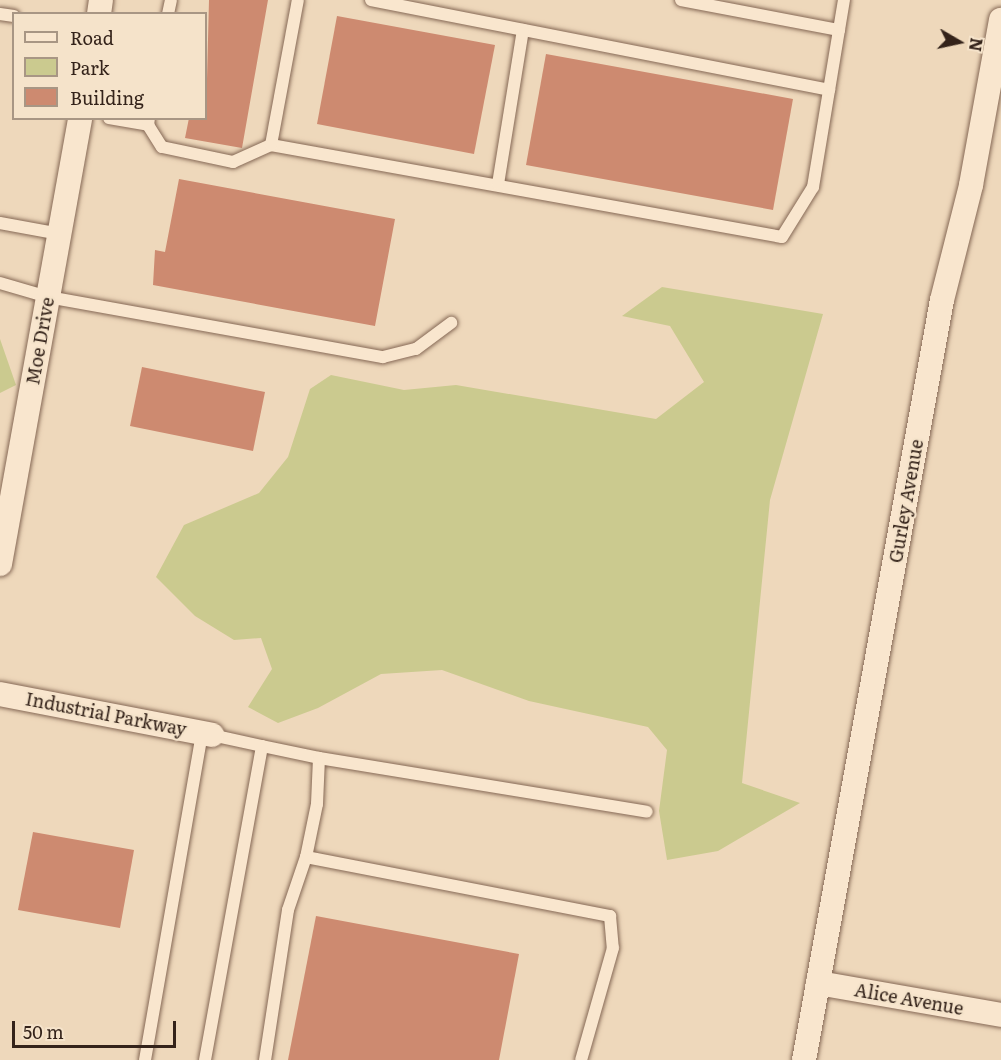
<!DOCTYPE html>
<style>
body{margin:0}
#map{position:relative;width:1001px;height:1060px;overflow:hidden;background:#eed8bb;font-family:Literata,serif}
div>[style]{position:absolute}
.green>*{inset:0;background:#cbca8f}
.building>*{inset:0;background:#cd8a70}
.roads{filter:drop-shadow(0 0 2px #856855) drop-shadow(0 0 2px #856855)}
.lane>*{height:12px;margin:-6px;padding:0 6px;transform-origin:6px;border-radius:6px;background:#f9e6ce}
.street>*{height:24px;margin:-12px;padding:0 12px;transform-origin:12px;border-radius:12px;background:#f9e6ce}
span{translate:-50% -50%;white-space:nowrap;text-align:center;line-height:1.15;-webkit-text-stroke:4.5px #f5e3ca;paint-order:stroke}
.street-label{font-size:18px;color:#34231a}
.legend{position:absolute;left:12px;top:12px;width:195px;height:108px;box-sizing:border-box;background:#f5e3ca;border:2px solid #a89684;margin:0;padding:8px 10px;list-style:none;font-size:18px;color:#34231a}
.legend li{display:flex;align-items:center;gap:12px;height:30px}
.legend b{width:30px;border:2px solid #a89684}
.north{position:absolute;left:929px;top:12px;width:60px;height:60px;-webkit-text-stroke:4px #f5e3ca;paint-order:stroke;rotate:99deg;font-size:16px;font-weight:700;line-height:24px;text-align:center;color:#34231a}
.north::after{content:'';display:block;margin:auto;width:21px;height:27px;background:#34231a;clip-path:polygon(50% 0,100% 100%,50% 72%,0 100%)}
.scale{position:absolute;left:12px;top:1021px;width:164px;height:27px;box-sizing:border-box;border:3px solid #34231a;border-top:0;padding-left:8px;font-size:18px;line-height:21px;white-space:nowrap;color:#34231a;-webkit-text-stroke:4px #f5e3ca;paint-order:stroke}
</style>
<div id="map">
<div class="green">
<div style="clip-path:polygon(662px 287px,823px 314px,770px 500px,742px 783px,800px 803px,718px 851px,667px 860px,659px 811px,667px 750px,648px 727px,529px 701px,442px 670px,381px 674px,318px 708px,278px 723px,248px 707px,272px 669px,261px 638px,234px 640px,195px 616px,156px 577px,184px 525px,259px 493px,288px 457px,310px 389px,331px 375px,404px 390px,456px 385px,656px 419px,704px 382px,670px 326px,622px 316px)"></div>
<div style="clip-path:polygon(0 339px,16px 385px,0 393px)"></div>
</div>
<div class="building">
<div style="clip-path:polygon(209px 0,268px 0,242px 148px,185px 138px,189px 118px,206px 118px)"></div>
<div style="clip-path:polygon(337px 16px,495px 45px,474px 154px,317px 124px)"></div>
<div style="clip-path:polygon(546px 54px,793px 99px,773px 210px,526px 165px)"></div>
<div style="clip-path:polygon(179px 179px,395px 219px,375px 326px,153px 285px,155px 250px,165px 252px)"></div>
<div style="clip-path:polygon(142px 367px,265px 392px,253px 451px,130px 426px)"></div>
<div style="clip-path:polygon(33px 832px,134px 850px,120px 928px,18px 910px)"></div>
<div style="clip-path:polygon(316px 916px,519px 954px,499px 1060px,288px 1060px)"></div>
</div>
<div class="roads">
<div class="lane">
<div style="left:371px;top:0;width:467px;rotate:11.1deg"></div>
<div style="left:681px;top:0;width:161px;rotate:10.8deg"></div>
<div style="left:0;top:14px;width:14px;rotate:8deg"></div>
<div style="left:168px;top:14px;width:14px;rotate:-78deg"></div>
<div style="left:109px;top:118px;width:40px;rotate:10deg"></div>
<div style="left:149px;top:118px;width:7px;rotate:98deg"></div>
<div style="left:148px;top:125px;width:26px;rotate:58deg"></div>
<div style="left:162px;top:147px;width:73px;rotate:11.9deg"></div>
<div style="left:233px;top:162px;width:42px;rotate:-24.1deg"></div>
<div style="left:271px;top:145px;width:519px;rotate:10.21deg"></div>
<div style="left:782px;top:237px;width:59px;rotate:-58.2deg"></div>
<div style="left:813px;top:187px;width:190px;rotate:-80.6deg"></div>
<div style="left:271px;top:145px;width:147px;rotate:-79.5deg"></div>
<div style="left:498px;top:184px;width:156px;rotate:-80.8deg"></div>
<div style="left:0;top:223px;width:61px;rotate:10.4deg"></div>
<div style="left:0;top:283px;width:50px;rotate:16.3deg"></div>
<div style="left:48px;top:297px;width:340px;rotate:10.2deg"></div>
<div style="left:383px;top:357px;width:34px;rotate:-14deg"></div>
<div style="left:416px;top:349px;width:44px;rotate:-36.6deg"></div>
<div style="left:262px;top:746px;width:58px;rotate:11.9deg"></div>
<div style="left:319px;top:758px;width:46px;rotate:92.5deg"></div>
<div style="left:317px;top:804px;width:54px;rotate:101.7deg"></div>
<div style="left:306px;top:857px;width:56px;rotate:108.8deg"></div>
<div style="left:288px;top:910px;width:152px;rotate:98.7deg"></div>
<div style="left:319px;top:758px;width:332px;rotate:9.3deg"></div>
<div style="left:306px;top:857px;width:310px;rotate:11deg"></div>
<div style="left:610px;top:916px;width:32px;rotate:85deg"></div>
<div style="left:613px;top:948px;width:116px;rotate:105.9deg"></div>
<div style="left:145px;top:1060px;width:332px;rotate:-80.1deg"></div>
<div style="left:205px;top:1060px;width:319px;rotate:-79.7deg"></div>
<div style="left:262px;top:746px;width:51px;rotate:-167.6deg"></div>
</div>
<div class="street">
<div style="left:99px;top:14px;width:14px;rotate:-82deg"></div>
<div style="left:0;top:564px;width:453px;rotate:-79.8deg"></div>
<div style="left:0;top:694px;width:216px;rotate:10.9deg"></div>
<div style="left:818px;top:983px;width:186px;rotate:9.9deg"></div>
<div style="left:804px;top:1060px;width:772px;rotate:-79.71deg"></div>
<div style="left:942px;top:300px;width:119px;rotate:-75.8deg"></div>
<div style="left:971px;top:185px;width:168px;rotate:-79.7deg"></div>
</div>
</div>
<div class="street-label">
<span style="left:40px;top:341px;rotate:-80deg">Moe Drive</span>
<span style="left:906px;top:501px;rotate:-80deg">Gurley Avenue</span>
<span style="left:106px;top:714px;rotate:11deg">Industrial Parkway</span>
<span style="left:909px;top:999px;rotate:10deg">Alice Avenue</span>
</div>
<ul class="legend">
<li><b style="height:8px;background:#f9e6ce"></b>Road</li>
<li><b style="height:16px;background:#cbca8f"></b>Park</li>
<li><b style="height:16px;background:#cd8a70"></b>Building</li>
</ul>
<div class="north">N</div>
<div class="scale">50 m</div>
</div>
